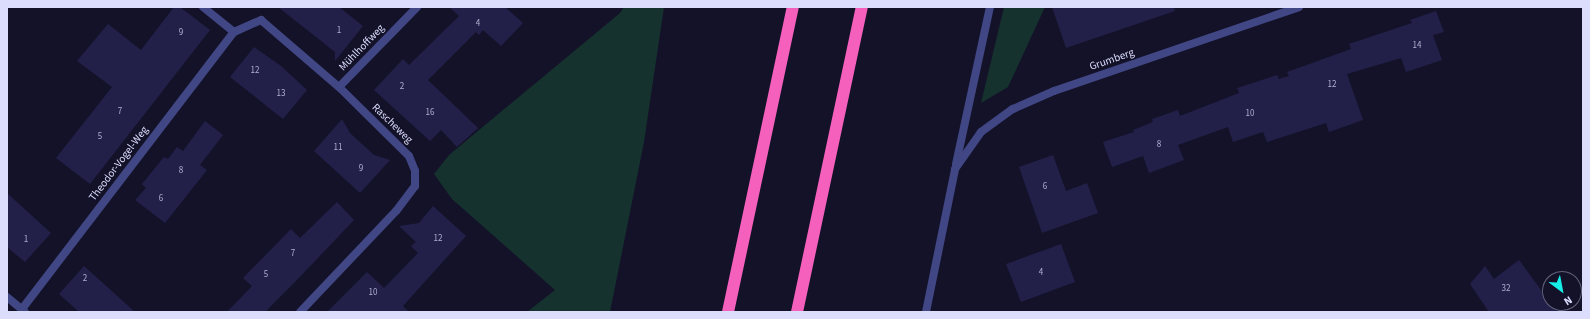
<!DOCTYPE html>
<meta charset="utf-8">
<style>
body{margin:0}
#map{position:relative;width:1590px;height:319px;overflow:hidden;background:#131229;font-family:"Source Sans 3",sans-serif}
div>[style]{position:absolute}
.green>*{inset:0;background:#16322e}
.building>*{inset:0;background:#222048}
.street>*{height:8px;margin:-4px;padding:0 4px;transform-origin:4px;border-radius:4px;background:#414784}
.highway>*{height:12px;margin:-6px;padding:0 6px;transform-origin:6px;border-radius:6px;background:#f460bb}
span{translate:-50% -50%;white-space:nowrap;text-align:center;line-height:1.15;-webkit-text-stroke:3.5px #131229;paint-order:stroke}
.number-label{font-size:9px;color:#aeaed0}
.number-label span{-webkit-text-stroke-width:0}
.street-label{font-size:11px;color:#dcddfd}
.frame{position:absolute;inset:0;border:8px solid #dcddfd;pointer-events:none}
.north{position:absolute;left:1542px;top:271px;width:40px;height:40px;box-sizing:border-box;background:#131229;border:1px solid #63637e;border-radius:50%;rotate:148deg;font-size:11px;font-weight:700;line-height:16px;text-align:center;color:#dcddfd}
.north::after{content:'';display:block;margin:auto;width:14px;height:18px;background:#16efe8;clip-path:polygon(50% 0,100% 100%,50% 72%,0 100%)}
</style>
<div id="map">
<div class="green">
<div style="clip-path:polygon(624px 7px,664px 7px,644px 142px,610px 312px,527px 312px,555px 290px,452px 199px,434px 174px,449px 155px,620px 13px)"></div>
<div style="clip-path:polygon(1004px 7px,1045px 7px,1008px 87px,981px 103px)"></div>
</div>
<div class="building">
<div style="clip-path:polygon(174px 7px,180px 7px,210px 30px,90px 184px,56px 158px,112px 87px,77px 61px,108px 24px,141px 50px)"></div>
<div style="clip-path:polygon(278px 7px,339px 7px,363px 26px,335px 61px,335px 52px)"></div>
<div style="clip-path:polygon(449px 7px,505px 7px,523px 23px,501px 46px,483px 30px,479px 35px,476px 32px,428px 80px,478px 128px,457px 147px,441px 130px,430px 141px,374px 90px,403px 59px,409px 65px,459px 16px)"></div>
<div style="clip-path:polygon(1052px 7px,1174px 7px,1175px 11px,1066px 48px)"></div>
<div style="clip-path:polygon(1436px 11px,1444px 32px,1433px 35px,1442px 60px,1406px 72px,1401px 58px,1347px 74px,1363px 120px,1329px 132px,1326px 123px,1267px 142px,1263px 132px,1233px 142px,1228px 127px,1178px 145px,1184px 160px,1149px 173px,1143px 156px,1112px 167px,1103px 142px,1134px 132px,1133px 130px,1153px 122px,1152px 119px,1178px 110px,1180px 116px,1239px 93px,1237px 88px,1277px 75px,1279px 79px,1289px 76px,1287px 72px,1351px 49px,1349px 44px,1412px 23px,1410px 20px)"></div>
<div style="clip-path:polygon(254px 47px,281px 66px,307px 90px,283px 119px,230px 77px)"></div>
<div style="clip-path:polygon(342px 119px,350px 133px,374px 155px,390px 160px,360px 193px,314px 151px)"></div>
<div style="clip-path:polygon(205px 121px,223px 135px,200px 165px,207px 170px,165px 223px,135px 200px,146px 188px,142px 184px,164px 157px,168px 159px,177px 147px,183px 151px)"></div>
<div style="clip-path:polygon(1053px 155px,1066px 191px,1087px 183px,1098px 213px,1042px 233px,1019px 167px)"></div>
<div style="clip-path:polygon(7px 193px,51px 233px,25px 262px,7px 247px)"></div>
<div style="clip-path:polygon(337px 202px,354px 220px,296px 281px,265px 312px,227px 312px,252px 286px,243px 278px,291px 229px,300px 238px)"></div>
<div style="clip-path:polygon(433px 206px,466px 236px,403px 306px,409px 312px,327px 312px,367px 272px,384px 288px,418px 253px,411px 246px,416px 242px,399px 226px,419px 223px)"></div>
<div style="clip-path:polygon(1061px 244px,1075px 282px,1021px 302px,1006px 264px)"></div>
<div style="clip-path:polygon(1519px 260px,1557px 312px,1489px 312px,1470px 284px,1485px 266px,1494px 279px)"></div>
<div style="clip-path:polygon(84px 266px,135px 312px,79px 312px,59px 294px)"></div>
</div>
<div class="street">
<div style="left:203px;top:7px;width:40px;rotate:39deg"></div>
<div style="left:234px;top:32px;width:30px;rotate:-24deg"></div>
<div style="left:261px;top:20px;width:103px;rotate:40.7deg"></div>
<div style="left:339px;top:87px;width:98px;rotate:44.6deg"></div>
<div style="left:409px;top:156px;width:16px;rotate:68deg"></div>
<div style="left:415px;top:171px;width:15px;rotate:90deg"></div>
<div style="left:415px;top:186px;width:31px;rotate:127deg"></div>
<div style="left:396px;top:211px;width:139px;rotate:133.5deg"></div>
<div style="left:339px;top:87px;width:112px;rotate:-45.7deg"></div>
<div style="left:956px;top:164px;width:161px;rotate:-77.8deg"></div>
<div style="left:7px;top:297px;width:23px;rotate:40deg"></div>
<div style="left:22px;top:309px;width:349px;rotate:-52.6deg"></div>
<div style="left:926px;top:312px;width:146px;rotate:-78.5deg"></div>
<div style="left:955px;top:169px;width:45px;rotate:-54.9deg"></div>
<div style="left:981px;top:132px;width:39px;rotate:-36deg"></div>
<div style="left:1013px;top:109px;width:45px;rotate:-23.7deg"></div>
<div style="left:1054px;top:91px;width:259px;rotate:-18.9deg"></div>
</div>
<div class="highway">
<div style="left:728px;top:312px;width:312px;rotate:-78deg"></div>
<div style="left:797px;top:312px;width:312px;rotate:-78deg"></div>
</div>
<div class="number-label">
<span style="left:478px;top:24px">4</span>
<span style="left:339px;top:31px">1</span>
<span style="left:181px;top:33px">9</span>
<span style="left:1417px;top:46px">14</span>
<span style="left:255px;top:71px">12</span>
<span style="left:1332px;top:85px">12</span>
<span style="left:402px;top:87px">2</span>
<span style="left:281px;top:94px">13</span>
<span style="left:120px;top:112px">7</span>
<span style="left:430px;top:113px">16</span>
<span style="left:1250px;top:114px">10</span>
<span style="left:100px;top:137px">5</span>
<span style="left:1159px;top:145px">8</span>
<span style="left:338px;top:148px">11</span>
<span style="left:361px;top:169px">9</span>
<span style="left:181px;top:171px">8</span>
<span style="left:1045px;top:187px">6</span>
<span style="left:161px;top:199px">6</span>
<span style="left:438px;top:239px">12</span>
<span style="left:26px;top:240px">1</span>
<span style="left:293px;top:254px">7</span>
<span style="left:1041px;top:273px">4</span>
<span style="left:266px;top:275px">5</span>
<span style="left:85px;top:279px">2</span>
<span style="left:1506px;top:289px">32</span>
<span style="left:373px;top:293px">10</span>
</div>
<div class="street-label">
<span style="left:362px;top:48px;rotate:-46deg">Mühlhoffweg</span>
<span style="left:1112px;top:60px;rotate:-19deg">Grumberg</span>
<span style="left:392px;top:124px;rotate:44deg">Rascheweg</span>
<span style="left:119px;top:164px;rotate:-53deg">Theodor-Vogel-Weg</span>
</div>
<div class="frame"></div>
<div class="north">N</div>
</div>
